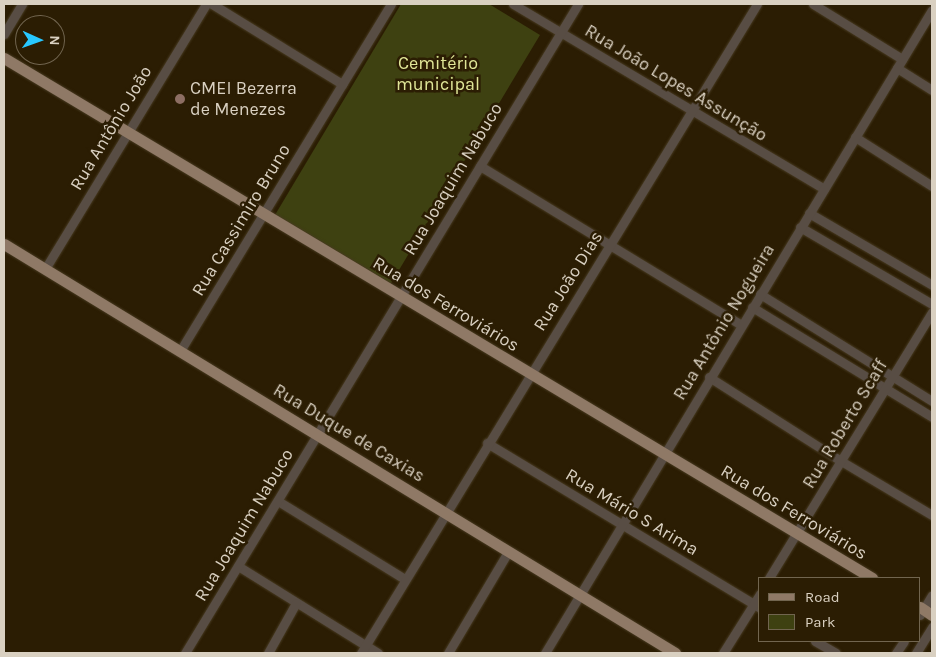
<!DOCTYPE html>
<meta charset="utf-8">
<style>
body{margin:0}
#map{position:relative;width:936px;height:657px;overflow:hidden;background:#2b1d03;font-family:Karla,sans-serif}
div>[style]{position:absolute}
.green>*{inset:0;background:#3e4111}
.roads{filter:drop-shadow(0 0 1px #473a21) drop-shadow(0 0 1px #473a21)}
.minor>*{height:9px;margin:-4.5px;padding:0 4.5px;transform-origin:4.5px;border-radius:4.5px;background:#584d44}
.major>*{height:11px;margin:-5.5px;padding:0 5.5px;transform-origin:5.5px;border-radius:5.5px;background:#8f7966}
.dots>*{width:14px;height:14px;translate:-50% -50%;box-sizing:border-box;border:2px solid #2b1d03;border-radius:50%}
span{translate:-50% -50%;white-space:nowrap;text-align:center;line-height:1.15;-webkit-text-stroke:5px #2b1d03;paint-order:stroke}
.park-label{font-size:18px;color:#e0e697}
.street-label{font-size:18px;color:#d9d0c1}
.poi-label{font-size:18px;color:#d9d0c1}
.left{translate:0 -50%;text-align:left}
.frame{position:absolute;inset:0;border:5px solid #d9d0c1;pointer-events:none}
.legend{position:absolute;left:758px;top:577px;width:162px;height:65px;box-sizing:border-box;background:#2b1d03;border:1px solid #71654f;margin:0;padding:6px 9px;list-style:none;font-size:15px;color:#d9d0c1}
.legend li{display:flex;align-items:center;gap:10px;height:25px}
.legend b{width:25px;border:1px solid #71654f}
.north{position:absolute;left:15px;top:15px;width:50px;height:50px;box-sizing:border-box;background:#2b1d03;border:1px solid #71654f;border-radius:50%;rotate:92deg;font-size:14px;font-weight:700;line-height:20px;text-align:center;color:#d9d0c1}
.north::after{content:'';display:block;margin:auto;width:18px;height:22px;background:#28c8ff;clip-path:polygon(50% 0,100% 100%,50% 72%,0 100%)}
</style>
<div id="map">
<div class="green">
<div style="clip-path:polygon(401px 4px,489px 4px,540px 35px,390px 285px,275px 215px)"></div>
</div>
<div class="roads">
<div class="minor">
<div style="left:212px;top:4px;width:153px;rotate:31.6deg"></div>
<div style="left:513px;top:4px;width:362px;rotate:30.7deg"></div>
<div style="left:813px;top:4px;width:105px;rotate:31.7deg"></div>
<div style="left:4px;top:34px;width:35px;rotate:-59deg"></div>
<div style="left:897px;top:68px;width:41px;rotate:32.2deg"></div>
<div style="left:855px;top:137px;width:91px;rotate:32.5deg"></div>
<div style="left:480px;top:166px;width:306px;rotate:31.3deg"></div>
<div style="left:809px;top:213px;width:143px;rotate:30.3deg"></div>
<div style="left:800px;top:227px;width:153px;rotate:30.3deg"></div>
<div style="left:45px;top:269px;width:310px;rotate:-58.7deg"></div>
<div style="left:760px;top:294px;width:203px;rotate:31.9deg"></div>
<div style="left:752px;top:307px;width:211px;rotate:31.4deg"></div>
<div style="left:180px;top:351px;width:406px;rotate:-58.7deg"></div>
<div style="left:709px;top:377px;width:156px;rotate:32.5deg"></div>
<div style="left:841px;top:461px;width:106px;rotate:30.7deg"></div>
<div style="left:487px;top:443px;width:319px;rotate:31.1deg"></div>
<div style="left:278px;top:501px;width:149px;rotate:31.6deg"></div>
<div style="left:238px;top:566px;width:165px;rotate:31.9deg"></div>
<div style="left:769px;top:578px;width:312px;rotate:-58.5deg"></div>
<div style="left:920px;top:615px;width:23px;rotate:-59deg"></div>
<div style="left:815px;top:641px;width:24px;rotate:30deg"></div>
<div style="left:185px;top:653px;width:759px;rotate:-58.8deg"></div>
<div style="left:268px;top:653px;width:57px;rotate:-60.8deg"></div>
<div style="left:361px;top:653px;width:760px;rotate:-58.61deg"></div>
<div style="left:448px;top:653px;width:117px;rotate:-59.3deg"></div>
<div style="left:545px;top:653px;width:750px;rotate:-58.96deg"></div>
<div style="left:723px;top:653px;width:70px;rotate:-57.9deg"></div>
<div style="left:896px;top:653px;width:14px;rotate:-56deg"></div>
<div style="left:916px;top:653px;width:31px;rotate:-58deg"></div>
</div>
<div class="major">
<div style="left:4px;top:58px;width:1012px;rotate:30.92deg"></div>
<div style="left:4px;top:244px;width:786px;rotate:31.36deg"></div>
<div style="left:920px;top:607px;width:14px;rotate:34deg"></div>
</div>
</div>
<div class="dots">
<div style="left:180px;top:99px;background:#8d6e63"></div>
</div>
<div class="park-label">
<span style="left:438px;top:74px">Cemitério<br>municipal</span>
</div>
<div class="street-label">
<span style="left:676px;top:83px;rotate:31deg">Rua João Lopes Assunção</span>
<span style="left:111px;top:128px;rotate:-59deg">Rua Antônio João</span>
<span style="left:453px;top:179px;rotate:-59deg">Rua Joaquim Nabuco</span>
<span style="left:241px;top:220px;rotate:-59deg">Rua Cassimiro Bruno</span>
<span style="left:568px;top:281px;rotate:-58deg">Rua João Dias</span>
<span style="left:446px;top:304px;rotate:31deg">Rua dos Ferroviários</span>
<span style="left:724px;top:322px;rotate:-59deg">Rua Antônio Nogueira</span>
<span style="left:845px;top:424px;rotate:-59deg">Rua Roberto Scaff</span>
<span style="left:349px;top:433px;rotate:31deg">Rua Duque de Caxias</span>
<span style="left:632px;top:512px;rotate:31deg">Rua Mário S Arima</span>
<span style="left:794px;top:512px;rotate:31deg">Rua dos Ferroviários</span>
<span style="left:244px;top:525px;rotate:-59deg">Rua Joaquim Nabuco</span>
</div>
<div class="poi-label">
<span class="left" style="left:190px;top:99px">CMEI Bezerra<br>de Menezes</span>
</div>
<div class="frame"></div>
<ul class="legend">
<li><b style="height:6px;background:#8f7966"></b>Road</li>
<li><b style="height:14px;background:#3e4111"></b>Park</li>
</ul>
<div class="north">N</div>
</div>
